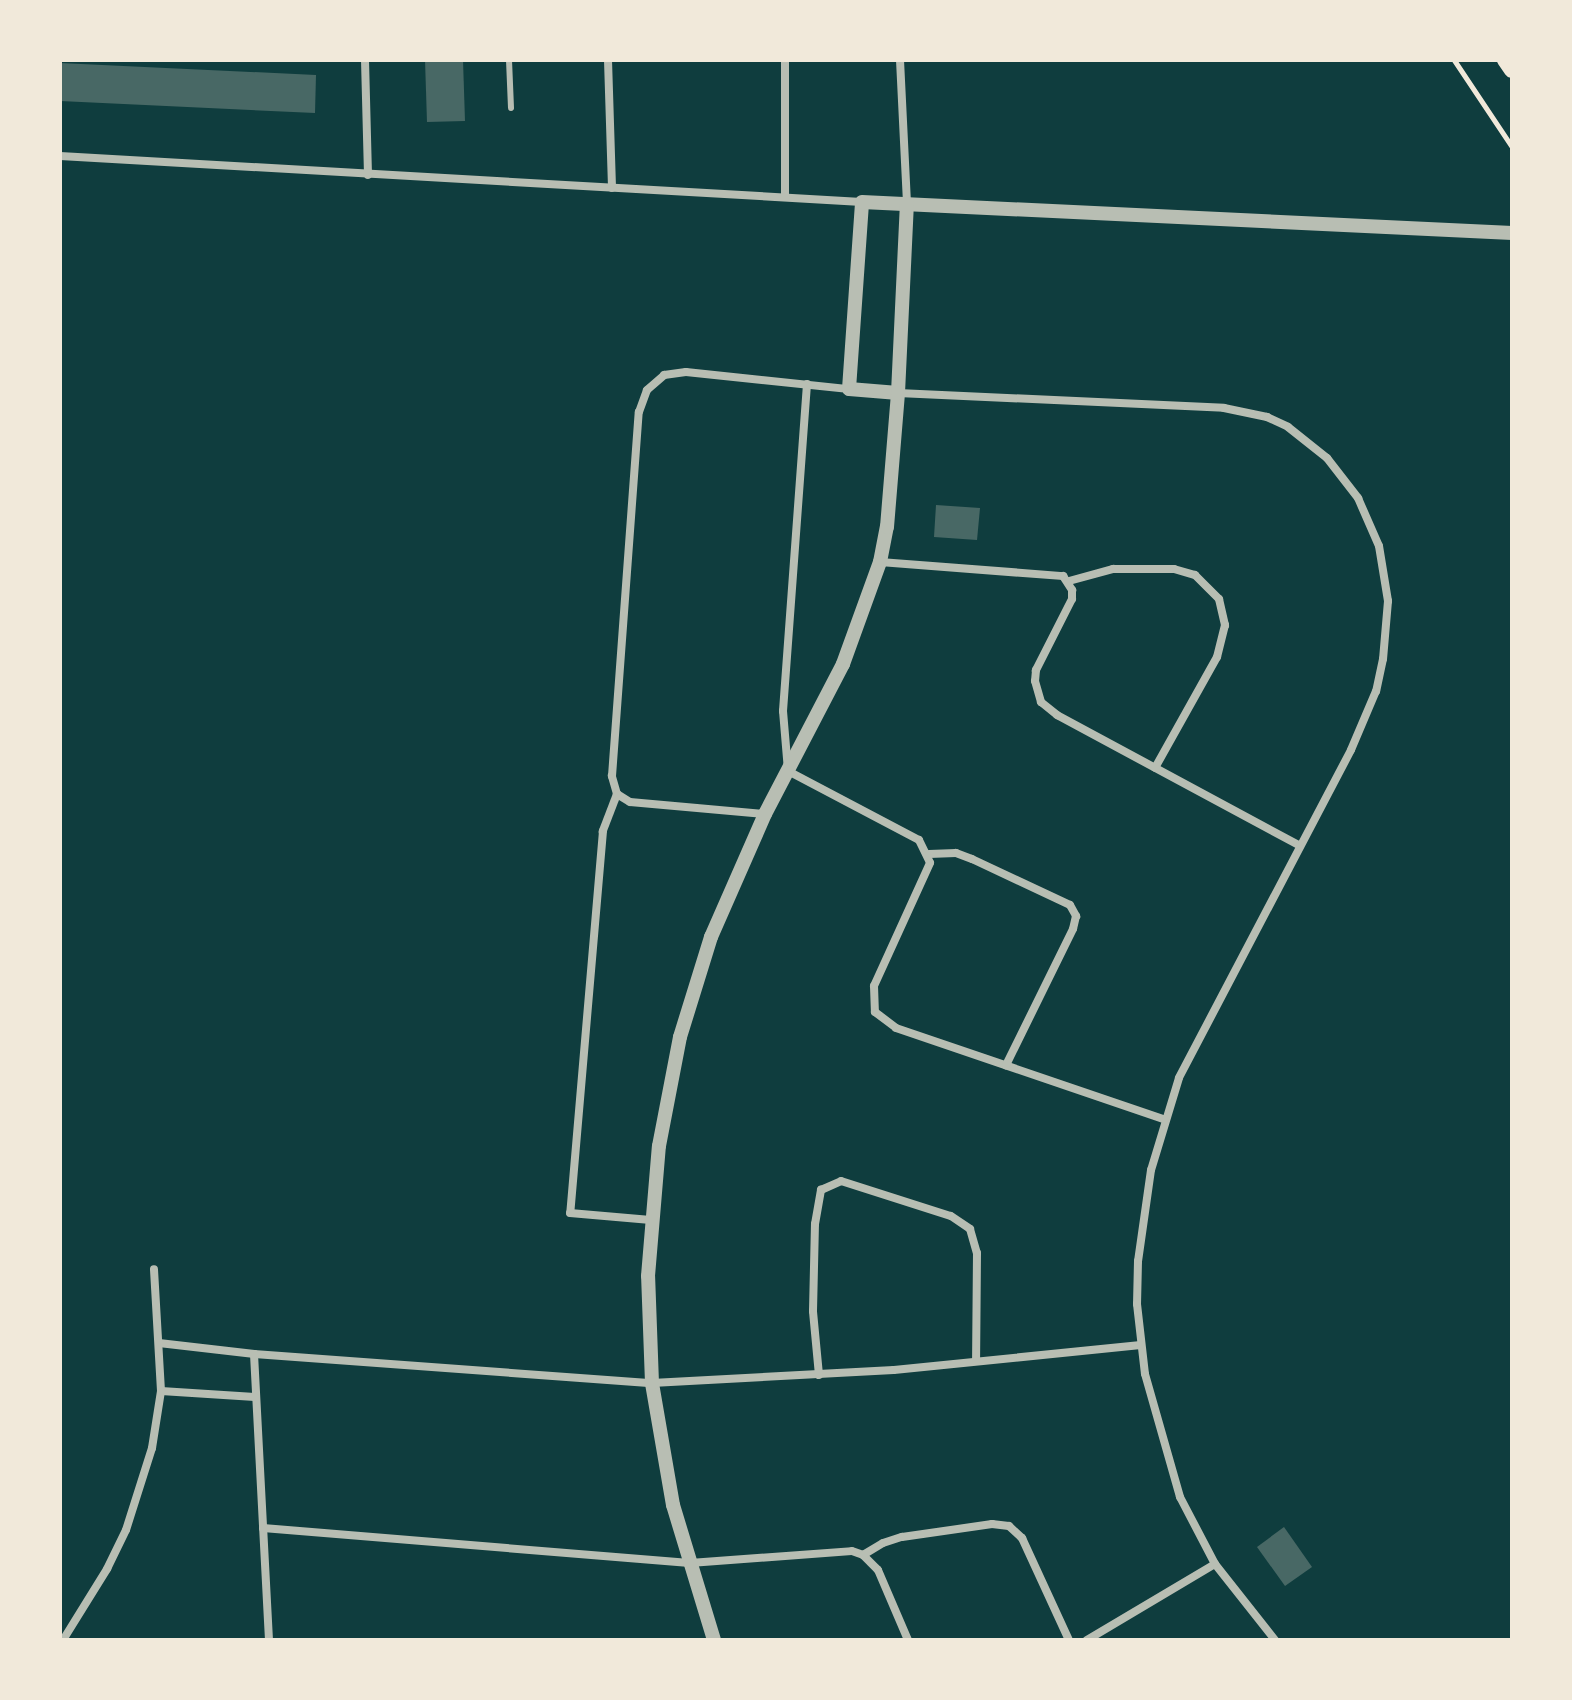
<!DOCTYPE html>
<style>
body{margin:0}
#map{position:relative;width:1572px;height:1700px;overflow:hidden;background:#0f3d3e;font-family:Figtree,sans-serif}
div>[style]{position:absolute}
.building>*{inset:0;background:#486865}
.path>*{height:5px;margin:-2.5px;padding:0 2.5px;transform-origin:2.5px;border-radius:2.5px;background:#f1e9da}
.service>*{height:6px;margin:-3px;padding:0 3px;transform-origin:3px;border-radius:3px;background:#b8beb3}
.minor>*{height:8px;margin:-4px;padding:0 4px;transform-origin:4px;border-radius:4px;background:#b8beb3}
.tertiary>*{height:14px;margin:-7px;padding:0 7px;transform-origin:7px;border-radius:7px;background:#b8beb3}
.secondary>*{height:16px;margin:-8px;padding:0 8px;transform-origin:8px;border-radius:8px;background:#f1e9da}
span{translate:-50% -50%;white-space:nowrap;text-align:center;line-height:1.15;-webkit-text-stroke:6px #f1e9da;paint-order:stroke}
.frame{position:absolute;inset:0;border:62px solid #f1e9da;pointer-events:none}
</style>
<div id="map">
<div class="building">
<div style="clip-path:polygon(425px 60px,463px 60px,465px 121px,427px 122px)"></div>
<div style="clip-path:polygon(60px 63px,316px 75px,315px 113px,60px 101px)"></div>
<div style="clip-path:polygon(936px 505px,980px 508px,977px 540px,934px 537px)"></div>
<div style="clip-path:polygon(1284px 1527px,1312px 1567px,1285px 1586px,1257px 1547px)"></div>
</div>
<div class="path">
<div style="left:1454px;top:60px;width:105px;rotate:56.3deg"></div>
</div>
<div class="service">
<div style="left:509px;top:60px;width:48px;rotate:87.6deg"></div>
</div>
<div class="minor">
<div style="left:365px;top:60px;width:115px;rotate:88.5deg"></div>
<div style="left:608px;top:60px;width:128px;rotate:88.2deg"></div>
<div style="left:785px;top:60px;width:137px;rotate:90deg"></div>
<div style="left:900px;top:60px;width:144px;rotate:87.2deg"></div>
<div style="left:60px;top:156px;width:803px;rotate:3.28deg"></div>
<div style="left:807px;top:384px;width:328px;rotate:94.2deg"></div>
<div style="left:783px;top:711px;width:60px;rotate:85.2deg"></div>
<div style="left:788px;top:771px;width:148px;rotate:27.8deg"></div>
<div style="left:919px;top:840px;width:25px;rotate:64deg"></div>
<div style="left:930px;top:863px;width:135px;rotate:114.5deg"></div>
<div style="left:874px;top:986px;width:26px;rotate:88deg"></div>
<div style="left:875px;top:1012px;width:26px;rotate:37deg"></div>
<div style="left:896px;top:1028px;width:283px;rotate:18.8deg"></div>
<div style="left:898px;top:393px;width:326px;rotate:2.6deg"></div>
<div style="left:1224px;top:408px;width:44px;rotate:11.8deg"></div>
<div style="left:1267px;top:417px;width:23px;rotate:25deg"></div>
<div style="left:1288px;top:427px;width:50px;rotate:38.5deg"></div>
<div style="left:1327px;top:458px;width:51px;rotate:52.2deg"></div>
<div style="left:1358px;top:498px;width:52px;rotate:66.4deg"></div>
<div style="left:1379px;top:546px;width:56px;rotate:80.7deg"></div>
<div style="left:1388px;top:601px;width:58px;rotate:94.9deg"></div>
<div style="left:1383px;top:659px;width:33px;rotate:102deg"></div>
<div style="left:1376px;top:691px;width:64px;rotate:113deg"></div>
<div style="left:1351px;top:750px;width:370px;rotate:117.7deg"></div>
<div style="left:1179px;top:1078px;width:96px;rotate:106.9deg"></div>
<div style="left:1151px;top:1170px;width:92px;rotate:98.1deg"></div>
<div style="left:1138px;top:1261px;width:43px;rotate:91.3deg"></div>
<div style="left:1137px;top:1304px;width:70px;rotate:83.5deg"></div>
<div style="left:1145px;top:1374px;width:128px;rotate:74.1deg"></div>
<div style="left:1180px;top:1497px;width:76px;rotate:62.4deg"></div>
<div style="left:1215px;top:1564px;width:97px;rotate:51.7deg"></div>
<div style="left:880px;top:562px;width:184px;rotate:4.4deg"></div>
<div style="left:1063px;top:576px;width:17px;rotate:57deg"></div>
<div style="left:1072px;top:590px;width:9px;rotate:90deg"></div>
<div style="left:1072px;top:599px;width:80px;rotate:116.9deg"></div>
<div style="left:1036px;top:670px;width:11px;rotate:95deg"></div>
<div style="left:1035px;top:681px;width:22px;rotate:74deg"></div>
<div style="left:1041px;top:702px;width:21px;rotate:39deg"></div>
<div style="left:1057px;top:715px;width:276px;rotate:28.3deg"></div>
<div style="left:1069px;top:581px;width:46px;rotate:-15.3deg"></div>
<div style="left:1113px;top:569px;width:61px"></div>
<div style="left:1174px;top:569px;width:22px;rotate:16deg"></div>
<div style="left:1195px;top:575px;width:34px;rotate:45deg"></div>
<div style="left:1219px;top:599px;width:27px;rotate:77deg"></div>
<div style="left:1225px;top:625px;width:33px;rotate:104deg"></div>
<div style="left:1217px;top:657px;width:127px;rotate:119.2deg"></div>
<div style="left:617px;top:794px;width:19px;rotate:-106deg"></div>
<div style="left:612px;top:776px;width:365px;rotate:-85.8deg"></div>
<div style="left:639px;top:412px;width:23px;rotate:-70deg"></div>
<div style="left:647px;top:390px;width:23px;rotate:-41deg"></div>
<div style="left:664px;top:375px;width:22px;rotate:-8deg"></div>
<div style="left:686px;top:372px;width:164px;rotate:6deg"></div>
<div style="left:617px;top:794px;width:40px;rotate:111deg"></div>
<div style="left:603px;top:831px;width:383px;rotate:94.9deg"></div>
<div style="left:570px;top:1213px;width:81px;rotate:4.9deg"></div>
<div style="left:617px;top:794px;width:15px;rotate:32deg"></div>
<div style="left:630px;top:802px;width:136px;rotate:5.1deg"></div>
<div style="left:929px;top:854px;width:27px;rotate:-2deg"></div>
<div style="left:956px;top:853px;width:17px;rotate:21deg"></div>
<div style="left:972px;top:859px;width:108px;rotate:25.1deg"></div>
<div style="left:1070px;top:905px;width:13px;rotate:61deg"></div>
<div style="left:1076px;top:916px;width:13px;rotate:103deg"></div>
<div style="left:1073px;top:929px;width:152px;rotate:116.2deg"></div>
<div style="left:159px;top:1343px;width:96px;rotate:6.6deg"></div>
<div style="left:254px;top:1354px;width:399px;rotate:4.2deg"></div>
<div style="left:652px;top:1383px;width:242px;rotate:-3.1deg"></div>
<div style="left:894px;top:1370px;width:248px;rotate:-5.8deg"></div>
<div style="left:254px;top:1354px;width:286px;rotate:87deg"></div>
<div style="left:819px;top:1375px;width:64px;rotate:-95.4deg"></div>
<div style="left:813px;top:1311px;width:87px;rotate:-88.7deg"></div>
<div style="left:815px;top:1224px;width:35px;rotate:-80deg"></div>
<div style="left:821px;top:1190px;width:22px;rotate:-24deg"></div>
<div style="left:841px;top:1181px;width:115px;rotate:17.7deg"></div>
<div style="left:951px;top:1216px;width:23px;rotate:34deg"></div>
<div style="left:970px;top:1229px;width:25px;rotate:74deg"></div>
<div style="left:977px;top:1253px;width:108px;rotate:90.5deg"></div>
<div style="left:161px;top:1391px;width:94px;rotate:3.7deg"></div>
<div style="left:263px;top:1528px;width:428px;rotate:4.7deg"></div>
<div style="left:690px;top:1563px;width:162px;rotate:-4.2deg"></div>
<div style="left:852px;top:1551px;width:12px;rotate:20deg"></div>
<div style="left:863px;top:1555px;width:21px;rotate:45deg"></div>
<div style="left:878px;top:1570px;width:76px;rotate:66.8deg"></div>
<div style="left:863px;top:1555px;width:23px;rotate:-31deg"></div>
<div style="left:883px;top:1543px;width:20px;rotate:-18deg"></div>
<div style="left:902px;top:1537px;width:91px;rotate:-8.2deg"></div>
<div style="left:992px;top:1524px;width:17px;rotate:7deg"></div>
<div style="left:1009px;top:1526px;width:18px;rotate:43deg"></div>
<div style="left:1022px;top:1538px;width:112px;rotate:65.3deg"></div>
<div style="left:63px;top:1640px;width:84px;rotate:-58.2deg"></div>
<div style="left:107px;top:1569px;width:43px;rotate:-64deg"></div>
<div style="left:126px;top:1530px;width:86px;rotate:-72.4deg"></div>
<div style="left:152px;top:1448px;width:58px;rotate:-81deg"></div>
<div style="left:161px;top:1391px;width:122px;rotate:-93.3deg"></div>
<div style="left:1087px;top:1640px;width:149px;rotate:-30.7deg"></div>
</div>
<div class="tertiary">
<div style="left:898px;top:393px;width:49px;rotate:-175.3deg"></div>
<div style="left:849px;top:389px;width:187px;rotate:-86deg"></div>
<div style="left:862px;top:202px;width:651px;rotate:2.73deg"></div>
<div style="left:714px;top:1640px;width:141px;rotate:-106.9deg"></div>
<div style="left:673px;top:1505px;width:124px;rotate:-99.8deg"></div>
<div style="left:652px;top:1383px;width:107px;rotate:-92.1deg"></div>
<div style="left:648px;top:1276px;width:130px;rotate:-85.2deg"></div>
<div style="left:659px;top:1146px;width:111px;rotate:-79.1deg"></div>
<div style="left:680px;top:1037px;width:105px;rotate:-72.8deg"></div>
<div style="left:711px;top:937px;width:134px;rotate:-66.3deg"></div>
<div style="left:765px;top:814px;width:169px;rotate:-62.5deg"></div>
<div style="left:843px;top:664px;width:109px;rotate:-70.1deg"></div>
<div style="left:880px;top:562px;width:36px;rotate:-79deg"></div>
<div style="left:887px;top:527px;width:134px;rotate:-85.3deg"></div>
<div style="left:898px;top:393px;width:189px;rotate:-87.3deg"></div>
</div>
<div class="secondary">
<div style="left:1505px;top:60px;width:12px;rotate:55deg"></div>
</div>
<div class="frame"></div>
</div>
